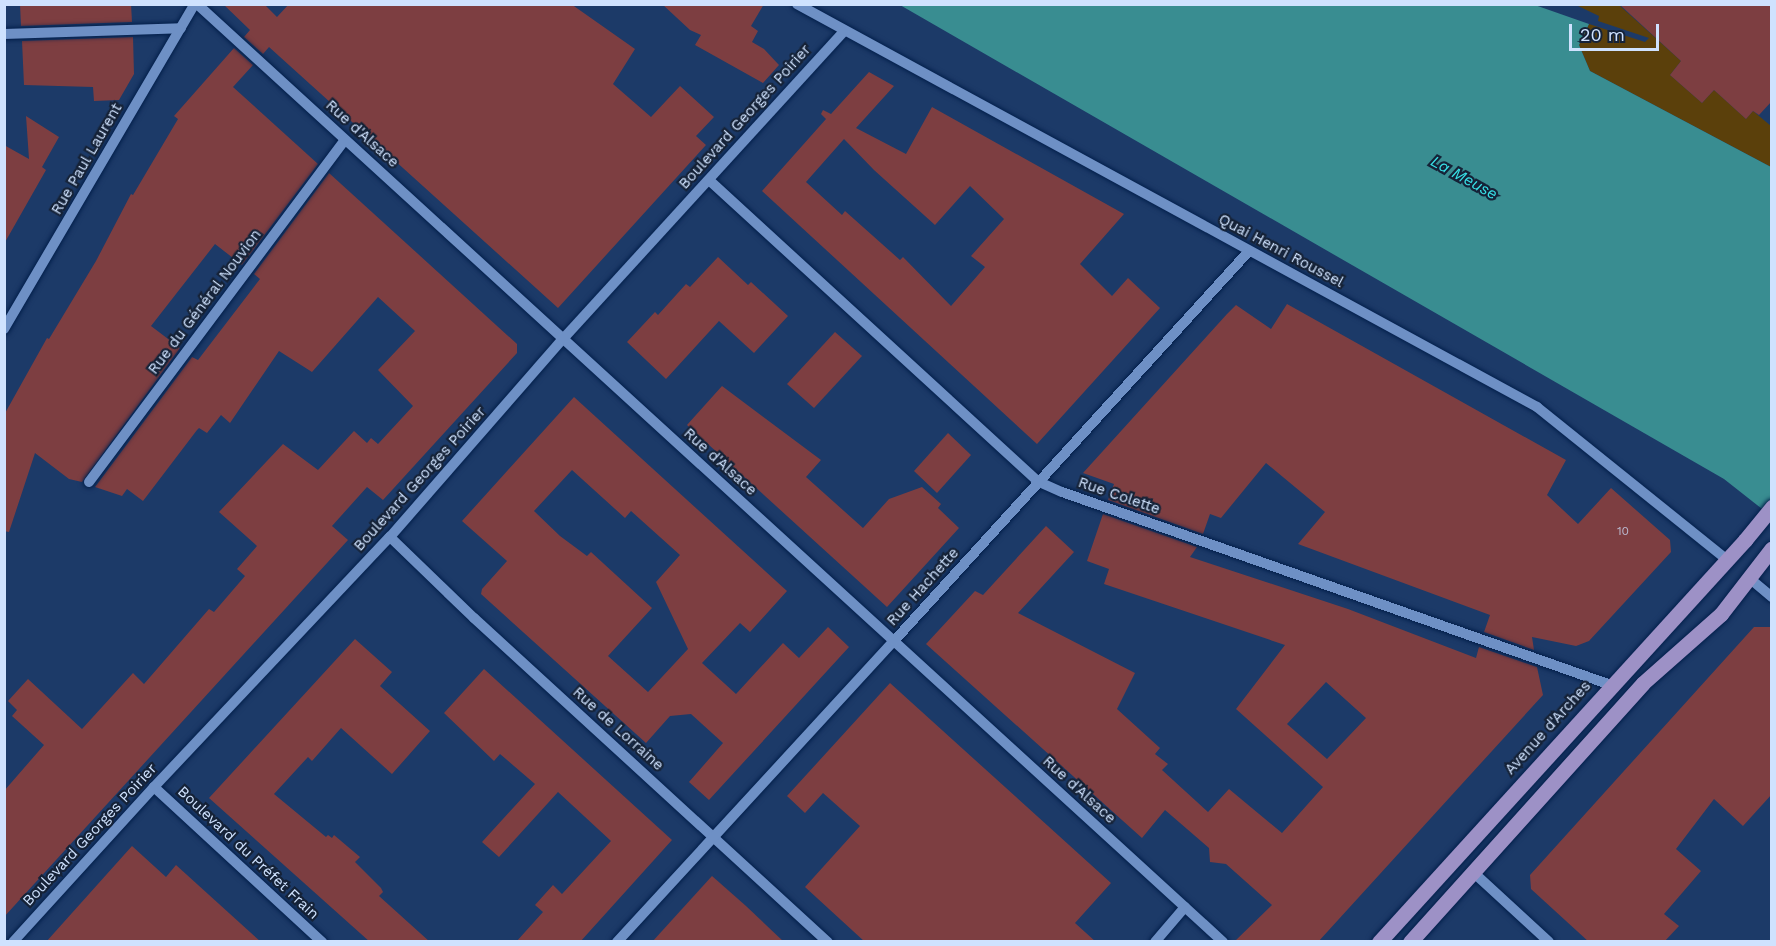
<!DOCTYPE html>
<meta charset="utf-8">
<style>
body{margin:0}
#map{position:relative;width:1776px;height:946px;overflow:hidden;background:#1c3a68;font-family:"Work Sans",sans-serif}
div>[style]{position:absolute}
.green>*{inset:0;background:#5b400b}
.water>*{inset:0;background:#398d91}
.building>*{inset:0;background:#7d3e41}
.roads{filter:drop-shadow(0 0 2px #031f4b) drop-shadow(0 0 2px #031f4b)}
.minor>*{height:10px;margin:-5px;padding:0 5px;transform-origin:5px;border-radius:5px;background:#6e90c5}
.major>*{height:15px;margin:-7.5px;padding:0 7.5px;transform-origin:7.5px;border-radius:7.5px;background:#9d91c6}
span{translate:-50% -50%;white-space:nowrap;text-align:center;line-height:1.15;-webkit-text-stroke:4.5px #152237;paint-order:stroke}
.number-label{font-size:12px;color:#bab9cf}
.number-label span{-webkit-text-stroke-width:0}
.street-label{font-size:15px;color:#cfe2fe}
.water-label{font-size:16px;color:#38e1e7;font-style:italic}
.frame{position:absolute;inset:0;border:6px solid #cfe2fe;pointer-events:none}
.scale{position:absolute;left:1569px;top:24px;width:90px;height:27px;box-sizing:border-box;border:3px solid #cfe2fe;border-top:0;padding-left:8px;font-size:18px;line-height:21px;white-space:nowrap;color:#cfe2fe;-webkit-text-stroke:4px #152237;paint-order:stroke}
</style>
<div id="map">
<div class="green">
<div style="clip-path:polygon(1576px 5px,1619px 5px,1681px 61px,1670px 75px,1702px 103px,1714px 90px,1746px 119px,1753px 111px,1771px 126px,1771px 167px,1590px 71px,1579px 45px,1589px 24px,1645px 42px,1649px 38px,1598px 21px,1599px 16px)"></div>
</div>
<div class="water">
<div style="clip-path:polygon(1532px 4px,1589px 24px,1579px 45px,1590px 71px,1771px 167px,1771px 516px,1724px 479px,900px 5px)"></div>
</div>
<div class="building">
<div style="clip-path:polygon(20px 4px,131px 4px,132px 22px,21px 26px)"></div>
<div style="clip-path:polygon(223px 4px,264px 4px,277px 17px,289px 4px,571px 4px,635px 49px,613px 84px,651px 117px,680px 86px,714px 117px,696px 136px,706px 145px,558px 308px,269px 47px,263px 54px,244px 37px,250px 30px)"></div>
<div style="clip-path:polygon(662px 4px,764px 4px,751px 26px,758px 31px,752px 42px,764px 49px,779px 65px,763px 83px,695px 45px,701px 35px,690px 30px)"></div>
<div style="clip-path:polygon(1619px 4px,1772px 4px,1772px 101px,1759px 115px,1753px 111px,1746px 119px,1714px 90px,1702px 103px,1670px 75px,1681px 61px)"></div>
<div style="clip-path:polygon(133px 37px,134px 74px,119px 100px,94px 101px,93px 87px,24px 85px,22px 41px)"></div>
<div style="clip-path:polygon(234px 48px,253px 65px,233px 87px,318px 164px,242px 265px,215px 244px,151px 326px,180px 348px,82px 482px,69px 479px,35px 453px,9px 532px,4px 531px,4px 415px,47px 338px,49px 339px,96px 261px,131px 194px,133px 195px,178px 119px,174px 116px)"></div>
<div style="clip-path:polygon(evenodd,869px 72px,894px 86px,856px 128px,906px 154px,932px 107px,1124px 214px,1080px 264px,1112px 296px,1128px 278px,1160px 308px,1037px 444px,762px 191px,826px 119px,821px 114px,823px 110px,831px 114px,869px 72px,844px 139px,874px 170px,935px 225px,970px 186px,1004px 219px,971px 256px,985px 267px,951px 306px,903px 257px,900px 260px,845px 211px,842px 215px,806px 182px,844px 139px)"></div>
<div style="clip-path:polygon(26px 116px,59px 137px,42px 167px,46px 170px,4px 244px,4px 145px,29px 159px)"></div>
<div style="clip-path:polygon(329px 173px,517px 344px,517px 353px,383px 500px,367px 487px,332px 526px,348px 540px,4px 917px,4px 791px,44px 745px,12px 716px,17px 710px,8px 701px,28px 679px,82px 729px,133px 673px,144px 684px,209px 609px,214px 612px,245px 576px,237px 569px,257px 546px,219px 512px,283px 444px,318px 470px,354px 431px,367px 443px,371px 438px,378px 444px,413px 406px,378px 370px,415px 331px,378px 297px,312px 372px,279px 351px,230px 423px,221px 415px,207px 433px,199px 428px,197px 430px,143px 501px,127px 489px,122px 496px,95px 487px,192px 357px,198px 360px,260px 279px,254px 274px)"></div>
<div style="clip-path:polygon(718px 257px,748px 285px,751px 282px,788px 316px,754px 353px,719px 321px,666px 379px,627px 342px,655px 312px,658px 315px,686px 284px,690px 287px)"></div>
<div style="clip-path:polygon(1287px 304px,1566px 460px,1547px 495px,1578px 524px,1611px 488px,1670px 540px,1671px 552px,1589px 641px,1576px 646px,1532px 637px,1534px 650px,1484px 632px,1490px 615px,1298px 544px,1325px 512px,1266px 463px,1221px 518px,1210px 514px,1203px 534px,1108px 500px,1114px 484px,1083px 473px,1227px 314px,1236px 305px,1271px 329px)"></div>
<div style="clip-path:polygon(835px 332px,862px 356px,814px 408px,787px 384px)"></div>
<div style="clip-path:polygon(722px 386px,821px 460px,806px 477px,863px 528px,889px 499px,922px 487px,941px 504px,938px 508px,959px 528px,887px 607px,687px 425px)"></div>
<div style="clip-path:polygon(evenodd,574px 397px,787px 591px,750px 632px,740px 623px,702px 663px,736px 694px,783px 643px,799px 658px,828px 627px,849px 647px,709px 800px,689px 782px,723px 743px,691px 714px,670px 716px,646px 743px,481px 594px,482px 589px,507px 561px,462px 521px,574px 397px,572px 470px,625px 518px,631px 511px,680px 555px,656px 582px,688px 649px,648px 692px,608px 656px,652px 608px,591px 552px,587px 556px,560px 536px,534px 511px,572px 470px)"></div>
<div style="clip-path:polygon(948px 433px,971px 455px,937px 493px,914px 471px)"></div>
<div style="clip-path:polygon(evenodd,1103px 514px,1197px 547px,1190px 557px,1348px 609px,1476px 658px,1479px 647px,1537px 667px,1543px 695px,1318px 942px,1234px 942px,1272px 905px,1226px 864px,1210px 862px,1209px 848px,1165px 810px,1142px 838px,926px 644px,975px 591px,983px 595px,1046px 526px,1074px 552px,1018px 613px,1135px 673px,1117px 709px,1160px 748px,1155px 754px,1168px 764px,1162px 770px,1208px 812px,1229px 789px,1282px 833px,1323px 787px,1236px 709px,1285px 645px,1104px 584px,1109px 569px,1087px 561px,1103px 514px,1326px 682px,1366px 718px,1327px 759px,1287px 724px,1326px 682px)"></div>
<div style="clip-path:polygon(1754px 627px,1772px 627px,1772px 794px,1743px 826px,1714px 799px,1676px 849px,1701px 871px,1664px 914px,1679px 926px,1664px 942px,1589px 942px,1531px 889px,1530px 875px)"></div>
<div style="clip-path:polygon(355px 639px,392px 672px,380px 686px,430px 731px,392px 774px,341px 728px,312px 761px,308px 757px,274px 794px,326px 837px,328px 835px,332px 838px,334px 835px,360px 857px,355px 862px,381px 888px,383px 892px,379px 896px,430px 942px,370px 942px,209px 798px)"></div>
<div style="clip-path:polygon(484px 669px,672px 840px,580px 942px,516px 942px,543px 912px,535px 905px,553px 885px,562px 894px,611px 841px,558px 792px,499px 857px,482px 842px,535px 784px,500px 754px,494px 761px,444px 713px)"></div>
<div style="clip-path:polygon(890px 683px,1111px 883px,1075px 923px,1096px 942px,865px 942px,805px 887px,860px 826px,823px 793px,805px 813px,787px 796px)"></div>
<div style="clip-path:polygon(132px 846px,166px 877px,176px 865px,261px 942px,46px 942px)"></div>
<div style="clip-path:polygon(712px 876px,746px 906px,784px 942px,652px 942px)"></div>
</div>
<div class="roads">
<div class="minor">
<div style="left:197px;top:4px;width:1390px;rotate:42.43deg"></div>
<div style="left:797px;top:4px;width:843px;rotate:28.57deg"></div>
<div style="left:1537px;top:407px;width:243px;rotate:38.8deg"></div>
<div style="left:4px;top:34px;width:177px;rotate:-1.9deg"></div>
<div style="left:709px;top:180px;width:445px;rotate:42.5deg"></div>
<div style="left:1037px;top:481px;width:27px;rotate:24deg"></div>
<div style="left:1062px;top:492px;width:582px;rotate:19.37deg"></div>
<div style="left:4px;top:329px;width:377px;rotate:-59.6deg"></div>
<div style="left:89px;top:482px;width:427px;rotate:-53.2deg"></div>
<div style="left:390px;top:537px;width:117px;rotate:44deg"></div>
<div style="left:474px;top:618px;width:480px;rotate:42.5deg"></div>
<div style="left:1748px;top:577px;width:31px;rotate:40deg"></div>
<div style="left:154px;top:787px;width:229px;rotate:42.7deg"></div>
<div style="left:1473px;top:872px;width:103px;rotate:42.6deg"></div>
<div style="left:13px;top:942px;width:210px;rotate:-47.7deg"></div>
<div style="left:154px;top:787px;width:344px;rotate:-46.7deg"></div>
<div style="left:390px;top:537px;width:263px;rotate:-48.9deg"></div>
<div style="left:563px;top:339px;width:417px;rotate:-47.6deg"></div>
<div style="left:617px;top:942px;width:409px;rotate:-47.4deg"></div>
<div style="left:894px;top:641px;width:527px;rotate:-47.69deg"></div>
<div style="left:1155px;top:942px;width:46px;rotate:-49.4deg"></div>
</div>
<div class="major">
<div style="left:1379px;top:942px;width:544px;rotate:-47.68deg"></div>
<div style="left:1745px;top:540px;width:43px;rotate:-50.7deg"></div>
<div style="left:1410px;top:942px;width:348px;rotate:-48deg"></div>
<div style="left:1643px;top:683px;width:104px;rotate:-41.5deg"></div>
<div style="left:1721px;top:614px;width:83px;rotate:-52.3deg"></div>
</div>
</div>
<div class="number-label">
<span style="left:1623px;top:532px">10</span>
</div>
<div class="street-label">
<span style="left:745px;top:117px;rotate:-48deg">Boulevard Georges Poirier</span>
<span style="left:362px;top:134px;rotate:42deg">Rue d'Alsace</span>
<span style="left:87px;top:159px;rotate:-60deg">Rue Paul Laurent</span>
<span style="left:1281px;top:251px;rotate:28deg">Quai Henri Roussel</span>
<span style="left:205px;top:302px;rotate:-53deg">Rue du Général Nouvion</span>
<span style="left:720px;top:462px;rotate:42deg">Rue d'Alsace</span>
<span style="left:420px;top:479px;rotate:-48deg">Boulevard Georges Poirier</span>
<span style="left:1119px;top:496px;rotate:19deg">Rue Colette</span>
<span style="left:923px;top:587px;rotate:-48deg">Rue Hachette</span>
<span style="left:1548px;top:728px;rotate:-48deg">Avenue d'Arches</span>
<span style="left:618px;top:729px;rotate:42deg">Rue de Lorraine</span>
<span style="left:1079px;top:790px;rotate:42deg">Rue d'Alsace</span>
<span style="left:90px;top:835px;rotate:-47deg">Boulevard Georges Poirier</span>
<span style="left:248px;top:853px;rotate:43deg">Boulevard du Préfet Frain</span>
</div>
<div class="water-label">
<span style="left:1464px;top:178px;rotate:29deg">La Meuse</span>
</div>
<div class="frame"></div>
<div class="scale">20 m</div>
</div>
